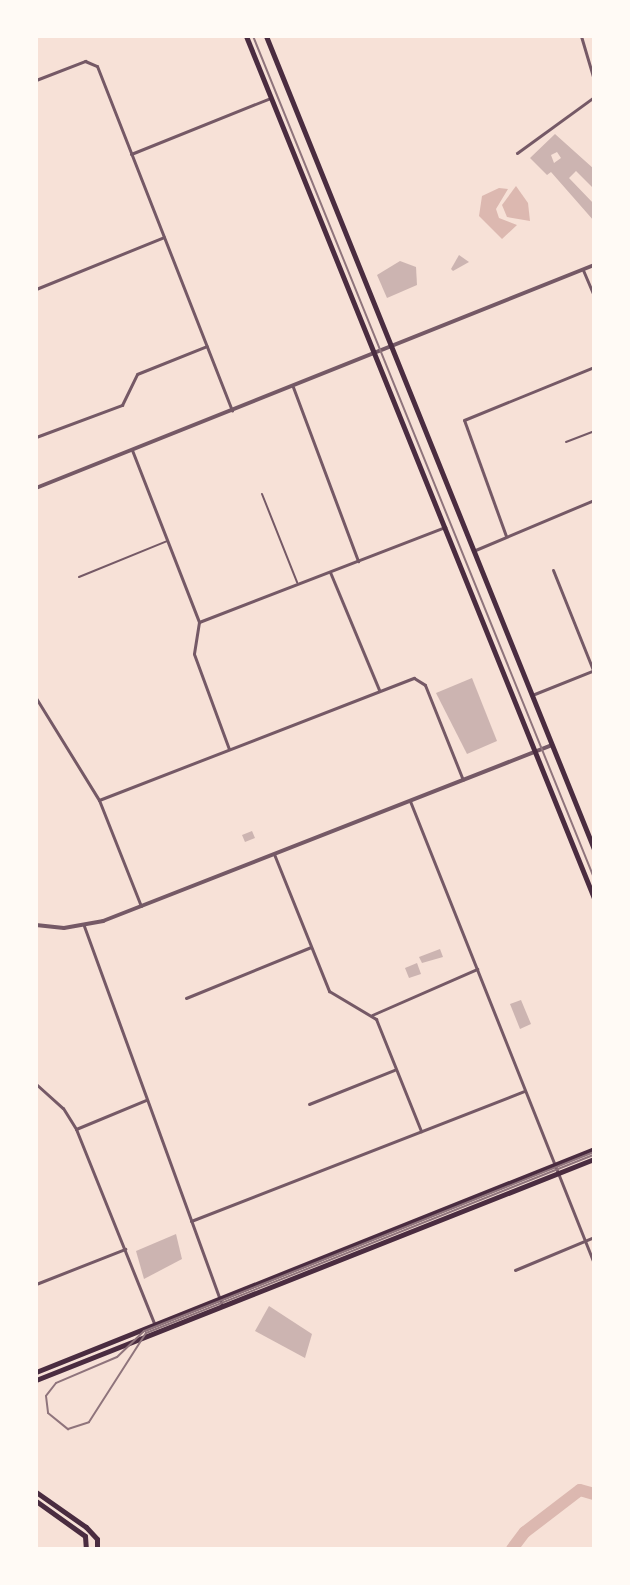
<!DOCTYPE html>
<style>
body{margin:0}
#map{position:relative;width:630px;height:1585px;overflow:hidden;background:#f7e1d7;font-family:"Source Sans 3",sans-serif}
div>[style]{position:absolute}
.water>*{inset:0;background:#dcb8b0}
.river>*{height:12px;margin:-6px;padding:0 6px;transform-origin:6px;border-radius:6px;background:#dcb8b0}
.building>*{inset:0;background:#ccb4b1}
.service>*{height:2px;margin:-1px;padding:0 1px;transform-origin:1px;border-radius:1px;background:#755966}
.minor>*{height:3px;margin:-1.5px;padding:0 1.5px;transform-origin:1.5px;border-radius:1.5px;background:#755966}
.tertiary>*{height:4px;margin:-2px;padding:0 2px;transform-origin:2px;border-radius:2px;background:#755966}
.secondary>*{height:5px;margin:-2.5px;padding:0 2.5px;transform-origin:2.5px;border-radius:2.5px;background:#4a2c40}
.tram>*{height:2px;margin:-1px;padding:0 1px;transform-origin:1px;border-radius:1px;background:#8f747c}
span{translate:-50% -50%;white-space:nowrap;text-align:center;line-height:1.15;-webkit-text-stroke:8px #fffaf5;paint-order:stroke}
.frame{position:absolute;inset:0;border:38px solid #fffaf5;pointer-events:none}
</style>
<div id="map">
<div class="water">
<div style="clip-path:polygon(516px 186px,528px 203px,530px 221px,507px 217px,502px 205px)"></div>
<div style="clip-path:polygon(499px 188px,508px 189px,496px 209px,499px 218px,517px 225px,502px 239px,479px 216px,482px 196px)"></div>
</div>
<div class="river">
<div style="left:512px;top:1549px;width:21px;rotate:-53deg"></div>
<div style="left:525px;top:1532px;width:69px;rotate:-37.4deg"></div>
<div style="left:580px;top:1490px;width:15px;rotate:16deg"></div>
</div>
<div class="building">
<div style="clip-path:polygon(evenodd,555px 134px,594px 169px,594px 189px,576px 171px,569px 178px,594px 204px,594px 221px,551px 172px,547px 175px,530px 158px,555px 134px,557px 152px,561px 158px,554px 163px,551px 155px,557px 152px)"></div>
<div style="clip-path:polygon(459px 255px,469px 262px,453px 271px,451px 269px)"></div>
<div style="clip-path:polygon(400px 261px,416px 267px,417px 285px,387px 298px,377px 275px)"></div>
<div style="clip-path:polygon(472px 678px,497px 741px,467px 754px,436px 693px)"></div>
<div style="clip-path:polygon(252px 831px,255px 838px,245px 842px,242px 835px)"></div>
<div style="clip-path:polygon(440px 949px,443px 957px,422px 963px,419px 957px)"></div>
<div style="clip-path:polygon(417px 963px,421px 974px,409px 978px,405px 968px)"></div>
<div style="clip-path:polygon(521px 1000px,531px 1024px,520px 1029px,510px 1004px)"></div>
<div style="clip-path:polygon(176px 1234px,182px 1259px,144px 1279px,136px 1251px)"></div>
<div style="clip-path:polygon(269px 1306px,312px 1334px,305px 1358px,255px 1331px)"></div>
</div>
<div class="service">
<div style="left:566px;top:442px;width:30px;rotate:-21deg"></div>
<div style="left:262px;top:494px;width:95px;rotate:68.3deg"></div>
<div style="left:79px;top:577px;width:95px;rotate:-22.2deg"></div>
</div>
<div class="minor">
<div style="left:581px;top:36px;width:46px;rotate:73.5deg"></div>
<div style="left:36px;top:80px;width:53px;rotate:-21.2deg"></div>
<div style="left:85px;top:61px;width:13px;rotate:23deg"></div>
<div style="left:97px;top:66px;width:370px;rotate:68.6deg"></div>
<div style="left:517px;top:153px;width:95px;rotate:-36deg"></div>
<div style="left:131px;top:154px;width:150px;rotate:-21.9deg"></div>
<div style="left:583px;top:270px;width:28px;rotate:67deg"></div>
<div style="left:36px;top:289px;width:138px;rotate:-22.1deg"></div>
<div style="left:293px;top:387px;width:186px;rotate:69.5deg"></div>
<div style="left:36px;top:437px;width:92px;rotate:-20.4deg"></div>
<div style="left:122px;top:405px;width:34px;rotate:-64deg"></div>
<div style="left:137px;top:374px;width:75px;rotate:-21.8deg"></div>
<div style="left:132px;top:450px;width:185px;rotate:68.7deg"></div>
<div style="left:506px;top:536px;width:123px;rotate:-109.9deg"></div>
<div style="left:464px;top:420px;width:140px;rotate:-22.2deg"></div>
<div style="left:473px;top:551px;width:131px;rotate:-22.9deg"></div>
<div style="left:553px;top:570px;width:108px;rotate:68.2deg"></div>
<div style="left:330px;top:572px;width:128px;rotate:67.4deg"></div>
<div style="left:199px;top:622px;width:264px;rotate:-21.1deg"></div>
<div style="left:199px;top:622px;width:32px;rotate:99deg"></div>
<div style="left:194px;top:654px;width:101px;rotate:69.8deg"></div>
<div style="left:532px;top:695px;width:65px;rotate:-21.8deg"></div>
<div style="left:36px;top:698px;width:120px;rotate:58.3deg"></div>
<div style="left:99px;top:800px;width:114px;rotate:68.4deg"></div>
<div style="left:99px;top:800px;width:338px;rotate:-21.2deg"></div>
<div style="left:414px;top:678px;width:13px;rotate:32deg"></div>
<div style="left:425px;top:685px;width:102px;rotate:68.2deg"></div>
<div style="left:410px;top:801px;width:498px;rotate:68.3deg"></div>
<div style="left:274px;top:854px;width:148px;rotate:68.1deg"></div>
<div style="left:329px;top:991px;width:55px;rotate:30.8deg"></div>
<div style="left:376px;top:1019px;width:121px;rotate:68.1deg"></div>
<div style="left:84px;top:926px;width:403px;rotate:70deg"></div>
<div style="left:186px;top:998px;width:135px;rotate:-22.2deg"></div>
<div style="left:372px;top:1015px;width:115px;rotate:-23.7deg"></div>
<div style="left:36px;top:1084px;width:36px;rotate:42deg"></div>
<div style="left:63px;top:1108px;width:25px;rotate:58deg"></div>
<div style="left:76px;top:1129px;width:209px;rotate:68.1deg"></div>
<div style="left:309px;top:1104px;width:92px;rotate:-21.8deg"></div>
<div style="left:76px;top:1129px;width:76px;rotate:-22.5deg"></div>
<div style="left:191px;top:1221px;width:358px;rotate:-21.3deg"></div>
<div style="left:515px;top:1270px;width:86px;rotate:-22.7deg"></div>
<div style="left:36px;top:1284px;width:96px;rotate:-21.5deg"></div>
</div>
<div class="tertiary">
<div style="left:36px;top:488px;width:601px;rotate:-21.78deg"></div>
<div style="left:36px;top:925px;width:28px;rotate:6deg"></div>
<div style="left:64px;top:928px;width:40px;rotate:-10deg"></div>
<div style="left:103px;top:921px;width:482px;rotate:-21.4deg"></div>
</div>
<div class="secondary">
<div style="left:246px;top:36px;width:930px;rotate:68.02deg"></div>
<div style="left:266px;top:36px;width:877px;rotate:68.03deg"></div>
<div style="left:36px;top:1372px;width:601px;rotate:-21.78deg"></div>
<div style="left:36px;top:1380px;width:600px;rotate:-21.61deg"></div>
<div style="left:36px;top:1492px;width:61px;rotate:35deg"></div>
<div style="left:86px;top:1527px;width:16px;rotate:47deg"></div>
<div style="left:97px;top:1539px;width:10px;rotate:90deg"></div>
<div style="left:36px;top:1501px;width:60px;rotate:35.5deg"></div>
<div style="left:85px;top:1536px;width:13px;rotate:86deg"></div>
</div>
<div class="tram">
<div style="left:253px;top:36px;width:908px;rotate:67.95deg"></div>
<div style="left:594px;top:1152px;width:484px;rotate:158.3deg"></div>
<div style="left:144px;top:1331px;width:37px;rotate:136deg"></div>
<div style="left:117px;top:1357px;width:66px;rotate:156.9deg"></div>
<div style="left:56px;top:1383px;width:16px;rotate:128deg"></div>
<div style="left:46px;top:1396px;width:17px;rotate:83deg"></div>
<div style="left:48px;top:1413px;width:26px;rotate:39deg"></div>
<div style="left:68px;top:1429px;width:22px;rotate:-18deg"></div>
<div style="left:89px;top:1422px;width:106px;rotate:-57.4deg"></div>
<div style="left:146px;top:1333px;width:482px;rotate:-21.7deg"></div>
</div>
<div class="frame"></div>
</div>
